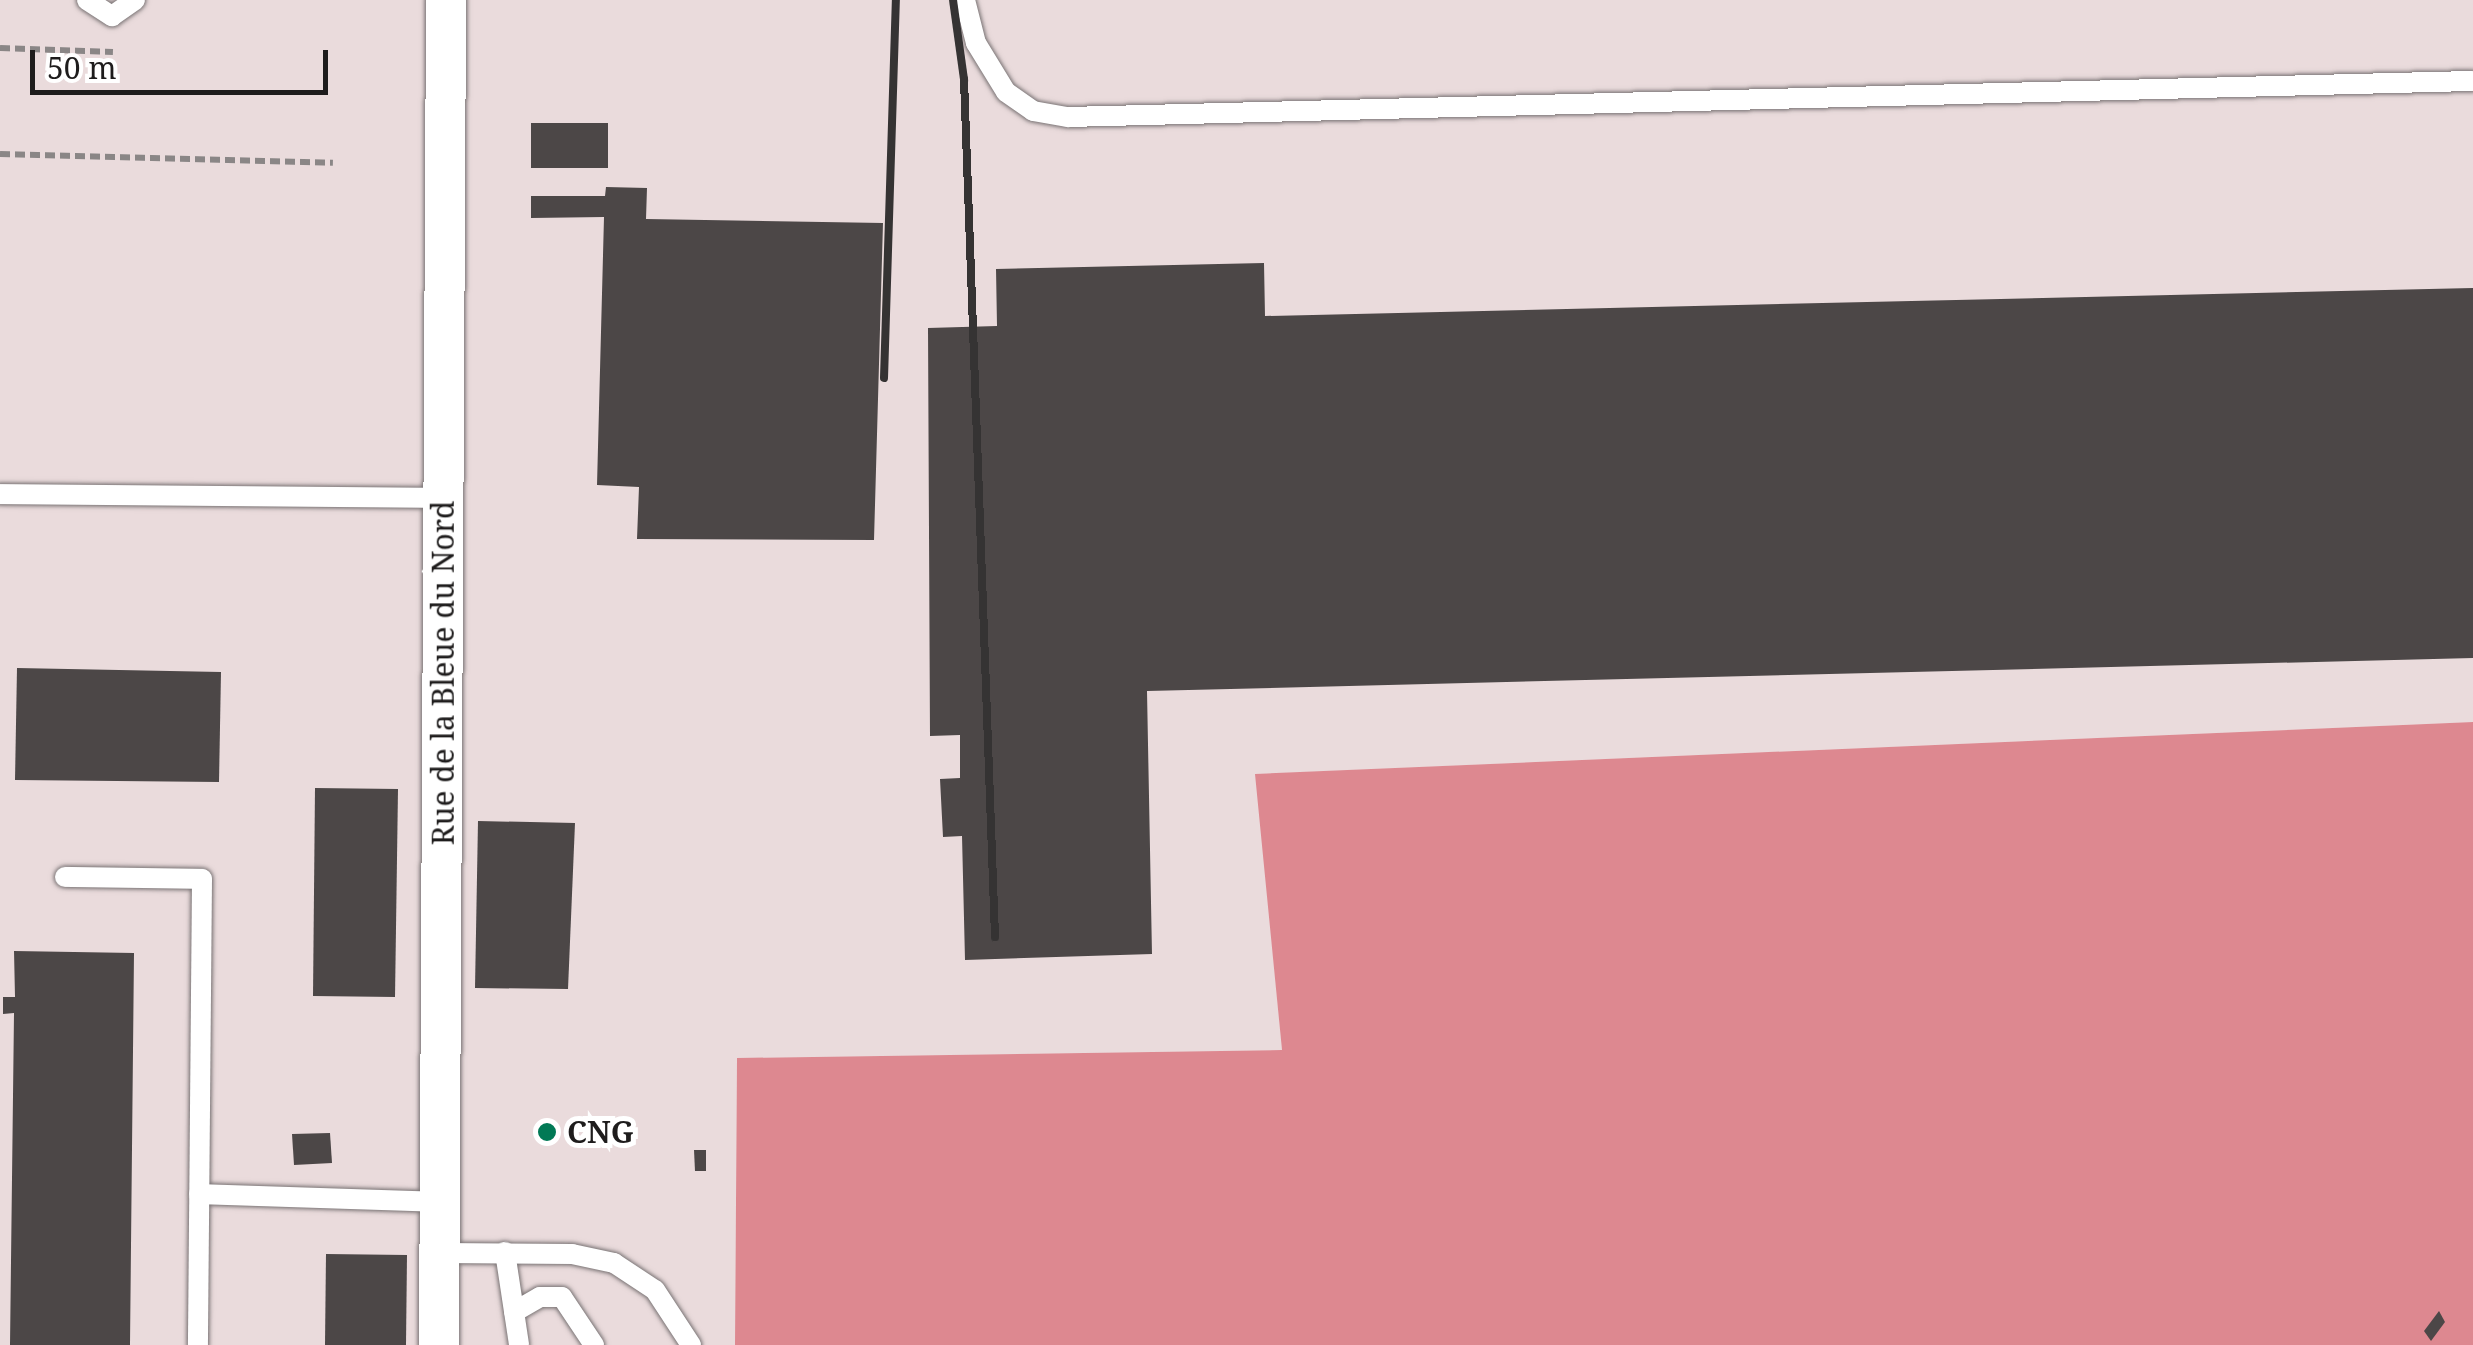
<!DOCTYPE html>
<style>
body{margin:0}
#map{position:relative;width:2473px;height:1345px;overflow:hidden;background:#eee8e8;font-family:"Noto Serif",serif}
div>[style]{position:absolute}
.built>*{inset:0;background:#eadbdc}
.forest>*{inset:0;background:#dd8890}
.building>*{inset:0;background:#4c4747}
.path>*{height:6px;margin-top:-3px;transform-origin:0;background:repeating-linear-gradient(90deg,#8a8686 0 10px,transparent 0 15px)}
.roads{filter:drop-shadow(0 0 2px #797374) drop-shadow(0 0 2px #797374)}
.lane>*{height:20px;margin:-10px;padding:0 10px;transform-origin:10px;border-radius:10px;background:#fff}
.street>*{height:40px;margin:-20px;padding:0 20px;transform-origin:20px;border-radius:20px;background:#fff}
.rail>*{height:8px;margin:-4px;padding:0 4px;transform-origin:4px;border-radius:4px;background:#353333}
.dots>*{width:28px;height:28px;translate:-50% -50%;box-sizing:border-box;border:5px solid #fff;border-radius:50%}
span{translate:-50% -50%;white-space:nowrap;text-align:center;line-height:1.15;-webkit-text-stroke:10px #fff;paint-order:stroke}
.street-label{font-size:30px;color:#1e1c1c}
.poi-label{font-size:30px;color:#1e1c1c;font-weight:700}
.left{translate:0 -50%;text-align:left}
.scale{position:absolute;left:30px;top:50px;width:298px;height:45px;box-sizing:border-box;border:5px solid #1e1c1c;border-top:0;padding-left:12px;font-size:30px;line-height:35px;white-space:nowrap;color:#1e1c1c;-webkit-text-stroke:8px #fff;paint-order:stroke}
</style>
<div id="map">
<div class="built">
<div style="clip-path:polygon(0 0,2473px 0,2473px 722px,1256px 774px,1282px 1050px,737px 1058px,735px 1345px,0 1345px)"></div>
</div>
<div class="forest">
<div style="clip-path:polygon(2473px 722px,2473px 1345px,735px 1345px,737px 1058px,1282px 1050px,1255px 774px)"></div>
</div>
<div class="building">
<div style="clip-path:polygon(531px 123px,608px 123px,608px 168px,531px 168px)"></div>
<div style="clip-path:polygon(606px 187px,647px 188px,646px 219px,883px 223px,874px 540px,637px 539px,639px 487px,597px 485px,604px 217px,531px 218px,531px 196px,605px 196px)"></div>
<div style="clip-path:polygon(1264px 263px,1265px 316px,2473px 288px,2473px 658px,1147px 691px,1152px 954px,965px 960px,962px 836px,943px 837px,940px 779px,960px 778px,960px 735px,930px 736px,928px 328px,997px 326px,996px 269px)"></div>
<div style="clip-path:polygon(17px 668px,221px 672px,219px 782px,15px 780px)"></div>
<div style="clip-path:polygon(315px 788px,398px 789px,395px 997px,313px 996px)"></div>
<div style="clip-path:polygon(478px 821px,575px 823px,568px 989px,475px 988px)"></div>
<div style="clip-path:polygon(14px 951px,134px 953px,130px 1345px,10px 1345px,14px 1013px,3px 1014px,3px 997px,15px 997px)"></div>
<div style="clip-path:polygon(330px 1133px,332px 1163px,294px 1165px,292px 1134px)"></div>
<div style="clip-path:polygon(694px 1150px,706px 1150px,706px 1171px,695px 1171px)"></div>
<div style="clip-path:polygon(326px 1254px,407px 1255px,406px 1345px,325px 1345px)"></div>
<div style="clip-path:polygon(2439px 1311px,2445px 1322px,2431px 1341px,2424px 1331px)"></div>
</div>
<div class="path">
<div style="left:0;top:48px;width:113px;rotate:2deg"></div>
<div style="left:0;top:154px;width:333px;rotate:1.5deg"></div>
</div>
<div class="roads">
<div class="lane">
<div style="left:87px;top:0;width:30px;rotate:33deg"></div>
<div style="left:112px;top:16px;width:28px;rotate:-35deg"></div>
<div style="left:965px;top:0;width:44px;rotate:75.7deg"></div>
<div style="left:976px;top:43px;width:57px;rotate:58.5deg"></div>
<div style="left:1006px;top:92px;width:33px;rotate:35deg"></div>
<div style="left:1033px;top:111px;width:36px;rotate:10deg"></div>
<div style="left:1068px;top:117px;width:1405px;rotate:-1.47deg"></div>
<div style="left:0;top:494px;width:444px;rotate:0.5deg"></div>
<div style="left:65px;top:877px;width:137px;rotate:0.8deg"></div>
<div style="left:202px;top:879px;width:466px;rotate:90.5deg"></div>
<div style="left:199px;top:1194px;width:242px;rotate:1.9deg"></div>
<div style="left:505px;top:1252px;width:94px;rotate:81.4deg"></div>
<div style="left:440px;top:1253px;width:132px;rotate:0.4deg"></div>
<div style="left:572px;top:1254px;width:43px;rotate:12.1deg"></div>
<div style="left:614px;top:1263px;width:49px;rotate:33.4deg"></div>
<div style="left:655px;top:1290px;width:66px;rotate:56.8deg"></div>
<div style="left:514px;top:1312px;width:30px;rotate:-30deg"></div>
<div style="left:540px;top:1297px;width:22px"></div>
<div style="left:562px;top:1297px;width:58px;rotate:56.3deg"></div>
</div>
<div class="street">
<div style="left:439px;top:1345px;width:1345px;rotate:-89.7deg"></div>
</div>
</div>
<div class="rail">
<div style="left:953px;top:0;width:80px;rotate:82.1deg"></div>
<div style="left:964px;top:79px;width:859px;rotate:87.93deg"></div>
<div style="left:884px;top:378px;width:378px;rotate:-88.2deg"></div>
</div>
<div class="dots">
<div style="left:547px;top:1132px;background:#017955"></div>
</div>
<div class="street-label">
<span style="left:443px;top:673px;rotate:-90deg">Rue de la Bleue du Nord</span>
</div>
<div class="poi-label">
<span class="left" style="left:567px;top:1132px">CNG</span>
</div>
<div class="scale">50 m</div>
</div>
